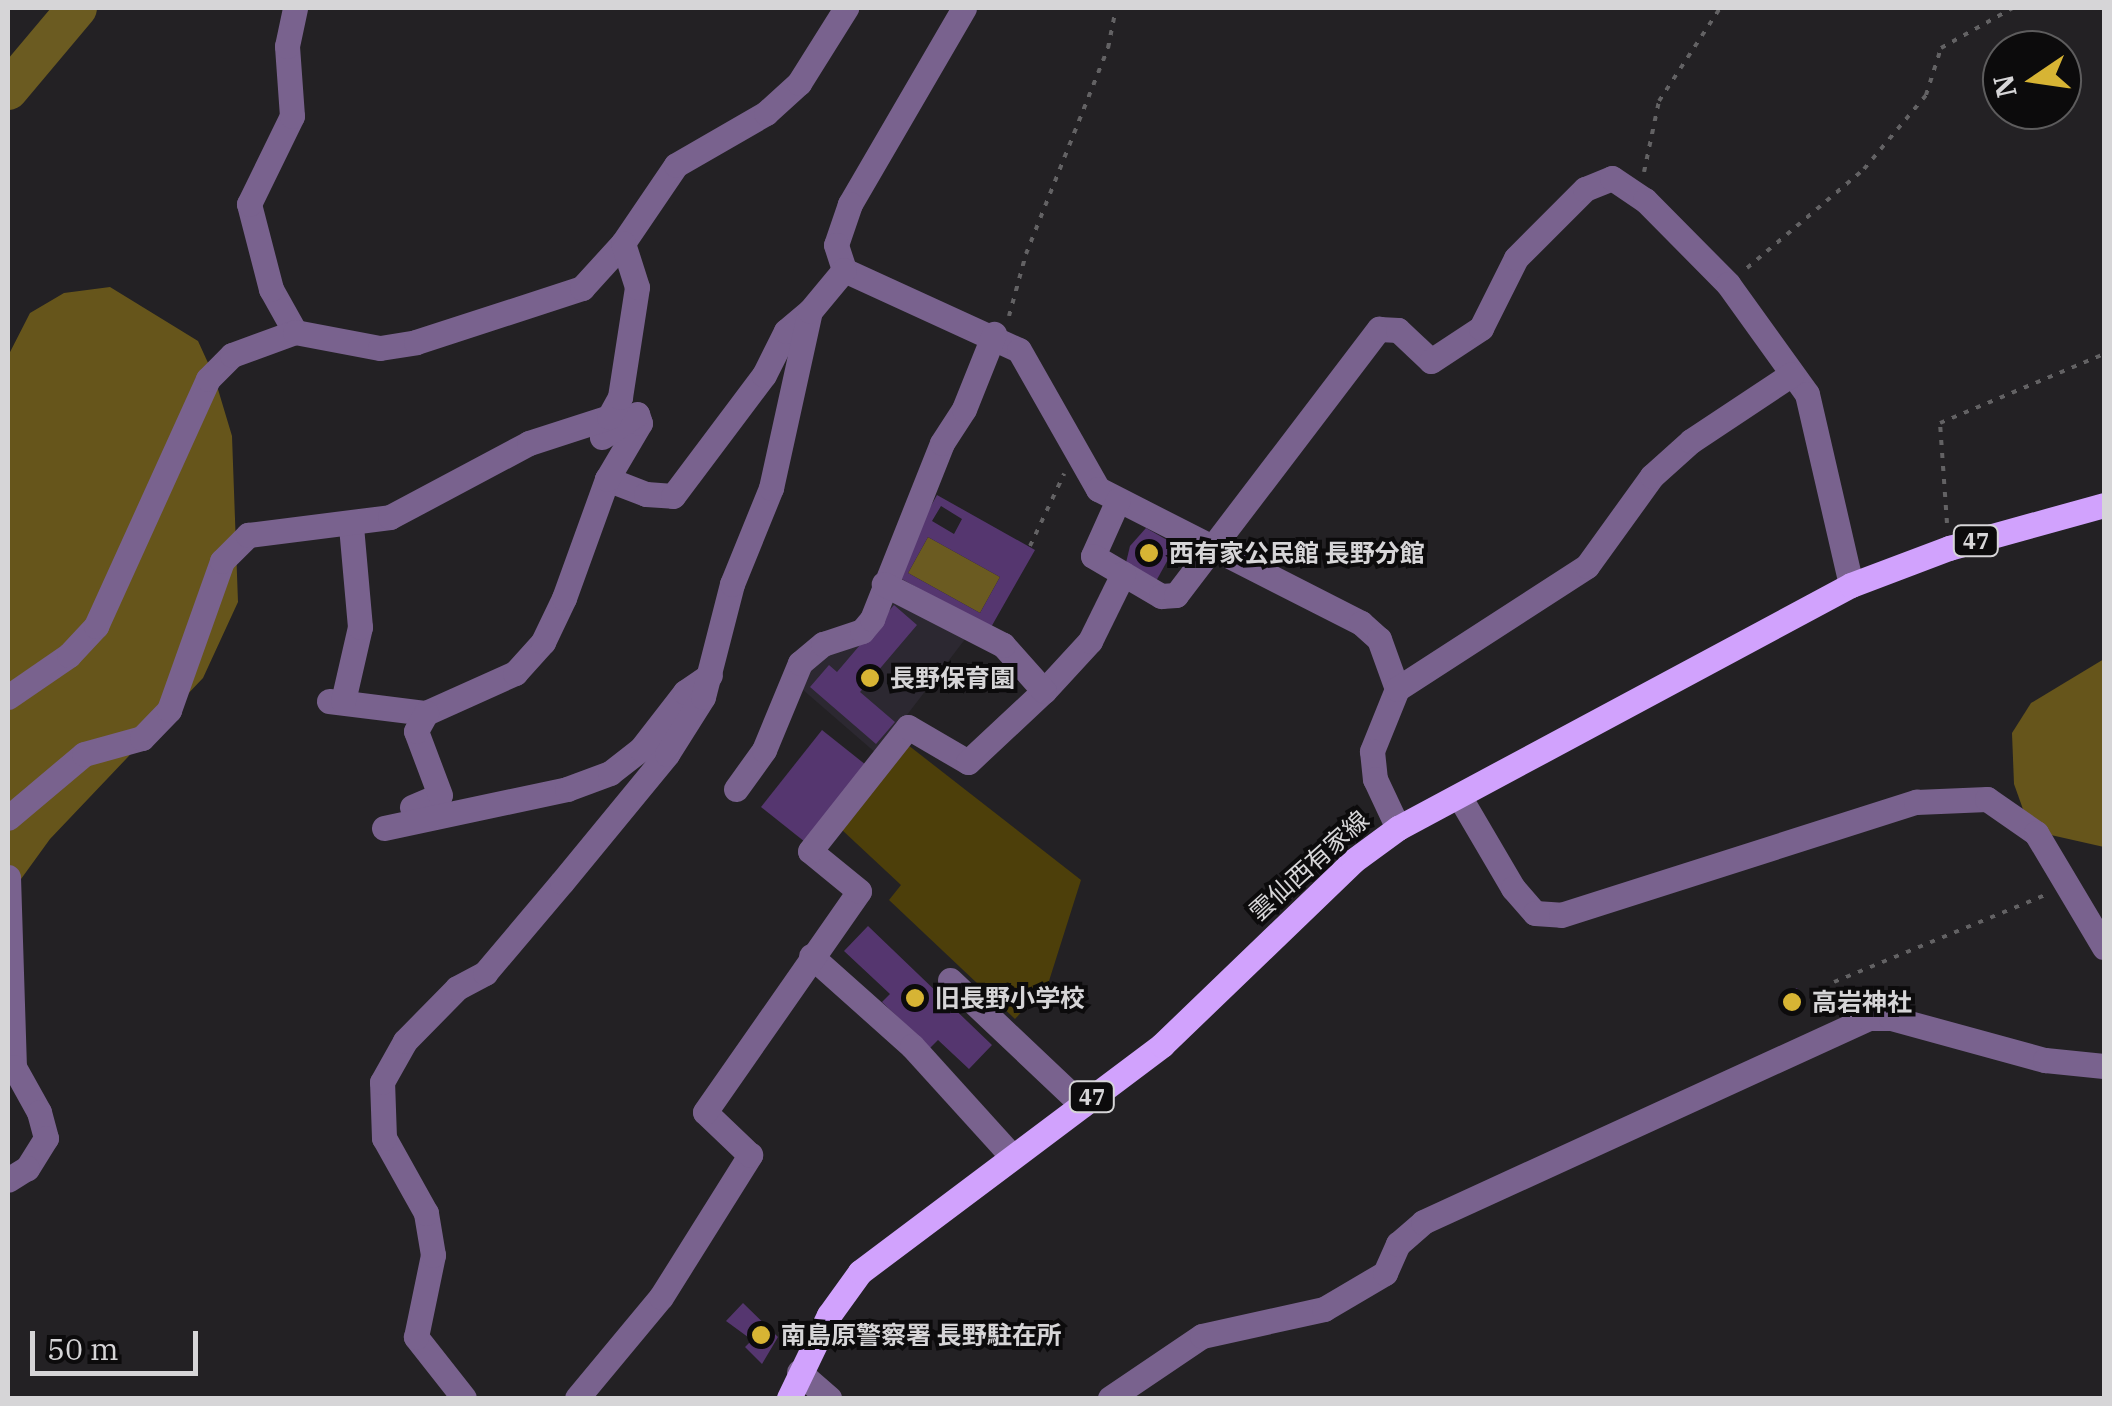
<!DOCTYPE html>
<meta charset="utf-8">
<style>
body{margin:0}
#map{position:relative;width:2112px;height:1406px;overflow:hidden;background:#232124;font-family:"IBM Plex Serif","Noto Sans JP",serif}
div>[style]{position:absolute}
.built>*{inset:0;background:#2c2831}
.green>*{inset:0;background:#4d3f0a}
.forest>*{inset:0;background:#66551b}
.water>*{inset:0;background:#6b5b21}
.river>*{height:40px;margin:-20px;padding:0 20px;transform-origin:20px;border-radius:20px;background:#6b5b21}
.building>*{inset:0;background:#55366f}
.path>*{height:4px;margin-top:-2px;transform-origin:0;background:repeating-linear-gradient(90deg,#636264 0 5px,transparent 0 13px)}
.minor>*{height:25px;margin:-12.5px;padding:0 12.5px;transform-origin:12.5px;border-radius:12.5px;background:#79628e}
.major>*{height:25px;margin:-12.5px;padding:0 12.5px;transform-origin:12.5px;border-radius:12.5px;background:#d1a2fd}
.dots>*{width:28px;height:28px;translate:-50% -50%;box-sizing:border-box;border:5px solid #0c0b0c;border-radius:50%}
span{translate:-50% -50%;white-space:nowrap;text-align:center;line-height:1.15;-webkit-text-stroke:8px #0c0b0c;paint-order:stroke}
.shield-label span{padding:2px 8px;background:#0c0b0c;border:2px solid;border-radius:8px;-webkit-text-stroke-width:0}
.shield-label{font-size:22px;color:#d6d5d7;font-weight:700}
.poi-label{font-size:25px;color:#d6d5d7;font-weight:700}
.left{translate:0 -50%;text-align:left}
.street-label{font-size:25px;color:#d6d5d7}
.frame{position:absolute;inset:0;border:10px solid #d6d5d7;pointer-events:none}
.north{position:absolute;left:1982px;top:30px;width:100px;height:100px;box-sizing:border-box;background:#0c0b0c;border:2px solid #5d5c5d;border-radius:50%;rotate:257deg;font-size:28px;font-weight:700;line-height:40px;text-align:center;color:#d6d5d7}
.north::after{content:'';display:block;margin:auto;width:35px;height:45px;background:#d7b434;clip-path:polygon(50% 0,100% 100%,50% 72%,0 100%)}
.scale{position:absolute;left:30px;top:1331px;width:168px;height:45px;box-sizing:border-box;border:5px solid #d6d5d7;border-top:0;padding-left:12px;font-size:30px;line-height:35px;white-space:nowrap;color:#d6d5d7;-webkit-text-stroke:8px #0c0b0c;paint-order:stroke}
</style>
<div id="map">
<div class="built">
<div style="clip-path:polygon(897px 596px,969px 634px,877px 754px,802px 689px,807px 668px)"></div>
</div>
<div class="green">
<div style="clip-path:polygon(908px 745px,1081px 880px,1049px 981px,1015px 1019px,889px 900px,901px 885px,841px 829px)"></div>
</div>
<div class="forest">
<div style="clip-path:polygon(110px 287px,198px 341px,214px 376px,232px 436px,238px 602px,203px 678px,50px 839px,8px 897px,8px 356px,30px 313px,64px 293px)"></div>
<div style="clip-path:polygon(2104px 659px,2104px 847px,2042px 833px,2024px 812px,2014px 784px,2012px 733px,2031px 703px)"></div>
</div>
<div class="water">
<div style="clip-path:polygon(928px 537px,1000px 577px,980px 613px,908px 573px)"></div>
</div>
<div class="river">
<div style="left:8px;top:90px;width:107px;rotate:-49.9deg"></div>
</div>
<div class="building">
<div style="clip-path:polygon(evenodd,937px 495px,1035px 550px,990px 629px,893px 574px,937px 495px,941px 506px,962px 519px,954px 534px,932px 521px,941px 506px,937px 495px,928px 537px,1000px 577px,980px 613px,908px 573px,928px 537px)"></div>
<div style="clip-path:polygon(1146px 528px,1176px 545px,1155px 583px,1125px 567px,1130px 546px)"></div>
<div style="clip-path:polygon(894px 605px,917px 625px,860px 692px,895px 722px,876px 744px,810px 687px,829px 665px,837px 672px)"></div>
<div style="clip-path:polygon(822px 730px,866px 765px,805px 842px,761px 807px)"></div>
<div style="clip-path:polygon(868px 926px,992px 1045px,969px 1069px,938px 1040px,930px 1048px,882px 1002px,890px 994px,844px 951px)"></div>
<div style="clip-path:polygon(1797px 988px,1805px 1007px,1786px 1015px,1779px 996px)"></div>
<div style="clip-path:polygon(743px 1303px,778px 1337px,762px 1364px,745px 1347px,752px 1340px,726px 1321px)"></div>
</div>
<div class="path">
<div style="left:1644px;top:172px;width:73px;rotate:-78.1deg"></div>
<div style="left:1659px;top:101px;width:111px;rotate:-56.7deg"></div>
<div style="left:1747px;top:268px;width:153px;rotate:-40.2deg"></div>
<div style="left:1864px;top:169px;width:97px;rotate:-50deg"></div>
<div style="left:1926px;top:95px;width:49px;rotate:-72.3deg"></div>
<div style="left:1941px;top:48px;width:82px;rotate:-29.1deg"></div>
<div style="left:1009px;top:316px;width:64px;rotate:-74.7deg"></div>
<div style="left:1026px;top:254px;width:222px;rotate:-68.3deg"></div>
<div style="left:1108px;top:48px;width:41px;rotate:-78.7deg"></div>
<div style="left:1947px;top:523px;width:100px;rotate:-94deg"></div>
<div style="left:1940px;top:423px;width:178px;rotate:-22.8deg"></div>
<div style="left:1030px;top:546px;width:80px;rotate:-64.7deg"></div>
<div style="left:1834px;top:982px;width:228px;rotate:-22.4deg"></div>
</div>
<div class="minor">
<div style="left:964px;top:8px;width:227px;rotate:120.2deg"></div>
<div style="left:850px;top:204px;width:43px;rotate:108.9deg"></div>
<div style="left:836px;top:245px;width:26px;rotate:72deg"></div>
<div style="left:844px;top:270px;width:192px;rotate:24.6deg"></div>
<div style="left:1019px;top:350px;width:160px;rotate:60.4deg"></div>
<div style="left:1098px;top:489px;width:295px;rotate:27deg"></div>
<div style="left:1361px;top:623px;width:24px;rotate:42deg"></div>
<div style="left:1379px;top:639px;width:53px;rotate:70.2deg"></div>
<div style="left:1397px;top:689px;width:67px;rotate:112deg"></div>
<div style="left:1372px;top:751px;width:28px;rotate:84deg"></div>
<div style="left:1375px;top:779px;width:54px;rotate:64.9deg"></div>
<div style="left:295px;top:332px;width:49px;rotate:-119.2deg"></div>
<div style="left:271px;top:289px;width:88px;rotate:-104.5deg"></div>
<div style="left:249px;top:204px;width:98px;rotate:-64deg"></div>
<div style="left:292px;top:116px;width:70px;rotate:-94.1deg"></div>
<div style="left:287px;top:46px;width:39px;rotate:-78deg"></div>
<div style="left:607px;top:479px;width:42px;rotate:21deg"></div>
<div style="left:646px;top:494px;width:27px;rotate:4deg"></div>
<div style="left:673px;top:496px;width:151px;rotate:-53.1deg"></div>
<div style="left:764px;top:375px;width:49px;rotate:-63.4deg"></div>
<div style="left:786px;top:331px;width:31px;rotate:-40deg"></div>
<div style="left:1118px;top:500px;width:61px;rotate:114.1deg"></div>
<div style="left:1093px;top:556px;width:79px;rotate:30.5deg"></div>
<div style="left:1161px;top:596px;width:15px;rotate:-4deg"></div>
<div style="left:1176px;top:595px;width:335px;rotate:-52.7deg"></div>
<div style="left:1379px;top:329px;width:19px;rotate:3deg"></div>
<div style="left:1398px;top:330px;width:45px;rotate:43.2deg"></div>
<div style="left:1431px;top:361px;width:60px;rotate:-33.4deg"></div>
<div style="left:1481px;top:328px;width:78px;rotate:-63.4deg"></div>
<div style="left:1516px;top:258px;width:98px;rotate:-45deg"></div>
<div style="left:1585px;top:189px;width:29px;rotate:-22deg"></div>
<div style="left:1612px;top:178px;width:40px;rotate:34deg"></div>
<div style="left:1645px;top:200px;width:118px;rotate:45.3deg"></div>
<div style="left:1728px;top:284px;width:135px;rotate:54.3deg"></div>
<div style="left:1807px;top:394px;width:196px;rotate:77deg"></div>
<div style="left:1397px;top:689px;width:226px;rotate:-32.9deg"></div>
<div style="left:1587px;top:566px;width:111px;rotate:-54.2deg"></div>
<div style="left:1652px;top:476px;width:52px;rotate:-41.9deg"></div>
<div style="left:1691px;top:441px;width:121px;rotate:-33.6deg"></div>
<div style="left:1044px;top:691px;width:68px;rotate:-47.4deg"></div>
<div style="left:1090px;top:641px;width:75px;rotate:-63.8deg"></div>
<div style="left:8px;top:697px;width:74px;rotate:-34.5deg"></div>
<div style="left:69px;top:655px;width:40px;rotate:-47deg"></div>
<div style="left:96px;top:626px;width:271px;rotate:-65.6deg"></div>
<div style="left:208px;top:379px;width:34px;rotate:-45deg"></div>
<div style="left:232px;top:355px;width:67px;rotate:-20.1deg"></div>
<div style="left:295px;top:332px;width:86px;rotate:10.7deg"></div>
<div style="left:380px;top:348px;width:36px;rotate:-9deg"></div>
<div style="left:416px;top:342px;width:175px;rotate:-18deg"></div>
<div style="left:582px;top:288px;width:61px;rotate:-47.7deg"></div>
<div style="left:623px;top:243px;width:94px;rotate:-55.8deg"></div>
<div style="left:676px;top:165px;width:104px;rotate:-30deg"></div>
<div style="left:766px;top:113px;width:45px;rotate:-42.3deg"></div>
<div style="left:799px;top:83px;width:89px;rotate:-57.9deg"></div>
<div style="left:329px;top:701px;width:98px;rotate:7.1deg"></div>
<div style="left:426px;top:713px;width:98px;rotate:-24.2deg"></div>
<div style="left:515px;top:673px;width:42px;rotate:-47.9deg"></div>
<div style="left:543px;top:642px;width:49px;rotate:-64.5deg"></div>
<div style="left:564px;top:598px;width:127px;rotate:-70.1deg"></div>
<div style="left:607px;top:479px;width:65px;rotate:-59.5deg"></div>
<div style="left:640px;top:423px;width:9px;rotate:-108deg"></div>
<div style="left:637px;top:414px;width:42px;rotate:146.7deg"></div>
<div style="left:343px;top:701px;width:76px;rotate:-77.1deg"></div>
<div style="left:360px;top:627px;width:101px;rotate:-95.1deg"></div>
<div style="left:736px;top:789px;width:48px;rotate:-54.3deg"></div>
<div style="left:764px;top:750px;width:94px;rotate:-67.5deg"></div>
<div style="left:800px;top:663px;width:30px;rotate:-40deg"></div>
<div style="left:823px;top:644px;width:41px;rotate:-18.4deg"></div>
<div style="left:862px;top:631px;width:16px;rotate:-50deg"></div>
<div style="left:872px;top:619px;width:189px;rotate:-68.3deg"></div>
<div style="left:942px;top:443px;width:40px;rotate:-57.1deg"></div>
<div style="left:964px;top:409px;width:81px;rotate:-68.2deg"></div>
<div style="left:1459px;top:796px;width:107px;rotate:59.6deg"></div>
<div style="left:1513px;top:888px;width:33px;rotate:49deg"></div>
<div style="left:1535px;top:913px;width:26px;rotate:4deg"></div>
<div style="left:1561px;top:915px;width:373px;rotate:-17.7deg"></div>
<div style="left:1916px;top:802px;width:71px;rotate:-2.4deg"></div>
<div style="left:1987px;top:799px;width:60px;rotate:34.8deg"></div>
<div style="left:2036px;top:833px;width:133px;rotate:59.2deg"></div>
<div style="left:412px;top:807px;width:30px;rotate:-23deg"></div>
<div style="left:440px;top:795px;width:68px;rotate:-110.6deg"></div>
<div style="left:416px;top:731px;width:21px;rotate:-61deg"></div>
<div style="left:8px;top:818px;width:99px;rotate:-40.1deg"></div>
<div style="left:84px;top:754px;width:60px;rotate:-15.4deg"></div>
<div style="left:142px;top:738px;width:39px;rotate:-46deg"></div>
<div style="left:169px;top:710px;width:158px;rotate:-70.4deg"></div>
<div style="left:222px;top:561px;width:37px;rotate:-45deg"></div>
<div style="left:248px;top:535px;width:143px;rotate:-7.2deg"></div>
<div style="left:390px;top:517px;width:157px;rotate:-28deg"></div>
<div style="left:529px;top:443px;width:84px;rotate:-18deg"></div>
<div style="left:609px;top:417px;width:23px;rotate:-61deg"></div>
<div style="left:620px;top:397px;width:111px;rotate:-81.2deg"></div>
<div style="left:637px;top:287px;width:46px;rotate:-107.7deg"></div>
<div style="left:384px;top:828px;width:187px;rotate:-12deg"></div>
<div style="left:567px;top:789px;width:46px;rotate:-20.4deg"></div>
<div style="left:610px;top:773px;width:39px;rotate:-38deg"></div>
<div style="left:641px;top:749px;width:72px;rotate:-52.3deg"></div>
<div style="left:685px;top:692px;width:30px;rotate:-34deg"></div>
<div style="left:8px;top:877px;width:190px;rotate:88.2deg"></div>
<div style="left:14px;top:1067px;width:51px;rotate:60.9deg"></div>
<div style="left:39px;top:1112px;width:27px;rotate:75deg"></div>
<div style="left:46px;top:1138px;width:36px;rotate:122deg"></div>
<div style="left:27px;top:1168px;width:22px;rotate:148deg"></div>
<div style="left:811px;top:956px;width:135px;rotate:41.7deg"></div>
<div style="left:912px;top:1046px;width:147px;rotate:47.8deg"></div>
<div style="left:950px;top:980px;width:182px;rotate:43.4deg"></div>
<div style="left:799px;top:1372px;width:40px;rotate:41deg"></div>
<div style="left:464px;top:1398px;width:78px;rotate:-128.2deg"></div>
<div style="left:416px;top:1337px;width:84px;rotate:-78.3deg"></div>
<div style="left:433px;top:1255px;width:43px;rotate:-99.5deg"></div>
<div style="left:426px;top:1213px;width:86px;rotate:-119.2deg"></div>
<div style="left:384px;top:1138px;width:56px;rotate:-92deg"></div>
<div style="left:382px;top:1082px;width:47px;rotate:-60.7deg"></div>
<div style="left:405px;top:1041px;width:74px;rotate:-45.5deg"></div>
<div style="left:457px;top:988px;width:32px;rotate:-28deg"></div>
<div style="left:485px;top:973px;width:119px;rotate:-49.8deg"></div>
<div style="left:562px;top:882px;width:166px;rotate:-50.6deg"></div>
<div style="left:667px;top:754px;width:67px;rotate:-57.7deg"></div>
<div style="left:703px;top:697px;width:117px;rotate:-75.6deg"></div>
<div style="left:732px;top:584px;width:104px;rotate:-67.9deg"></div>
<div style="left:771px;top:488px;width:181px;rotate:-77.6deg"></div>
<div style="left:810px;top:311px;width:53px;rotate:-50.3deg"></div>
<div style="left:577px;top:1398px;width:131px;rotate:-50.3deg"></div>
<div style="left:661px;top:1297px;width:168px;rotate:-57.9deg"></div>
<div style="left:750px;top:1155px;width:62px;rotate:-136.3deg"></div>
<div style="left:705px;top:1112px;width:269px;rotate:-55.1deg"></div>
<div style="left:859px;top:891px;width:63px;rotate:-140.8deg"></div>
<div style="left:810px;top:851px;width:158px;rotate:-51.7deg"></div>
<div style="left:908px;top:727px;width:69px;rotate:30.3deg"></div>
<div style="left:968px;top:762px;width:104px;rotate:-43.1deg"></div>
<div style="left:1044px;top:691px;width:62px;rotate:-131.7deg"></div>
<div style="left:1003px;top:645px;width:134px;rotate:-152.9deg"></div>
<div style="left:1110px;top:1398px;width:111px;rotate:-34deg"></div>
<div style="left:1202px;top:1336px;width:125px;rotate:-12.5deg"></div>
<div style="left:1324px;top:1309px;width:71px;rotate:-30.5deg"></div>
<div style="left:1385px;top:1273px;width:32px;rotate:-66deg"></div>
<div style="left:1398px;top:1244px;width:33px;rotate:-41deg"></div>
<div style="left:1423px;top:1222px;width:490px;rotate:-24.6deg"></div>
<div style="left:1868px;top:1018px;width:23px"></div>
<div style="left:1891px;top:1018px;width:160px;rotate:15.3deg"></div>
<div style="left:2045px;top:1060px;width:59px;rotate:5.8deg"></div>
</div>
<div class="major">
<div style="left:789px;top:1398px;width:92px;rotate:-64.3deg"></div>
<div style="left:829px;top:1315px;width:53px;rotate:-54.2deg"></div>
<div style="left:860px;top:1272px;width:378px;rotate:-36.9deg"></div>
<div style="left:1162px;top:1045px;width:265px;rotate:-43.9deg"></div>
<div style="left:1353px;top:861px;width:56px;rotate:-36.3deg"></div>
<div style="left:1398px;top:828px;width:514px;rotate:-28.21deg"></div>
<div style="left:1851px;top:585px;width:105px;rotate:-20.7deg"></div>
<div style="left:1949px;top:548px;width:161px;rotate:-15.5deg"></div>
</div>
<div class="dots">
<div style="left:1149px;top:553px;background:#d7b434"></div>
<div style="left:870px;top:678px;background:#d7b434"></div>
<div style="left:915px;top:998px;background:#d7b434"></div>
<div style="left:1792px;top:1002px;background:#d7b434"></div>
<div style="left:761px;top:1335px;background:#d7b434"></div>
</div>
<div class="shield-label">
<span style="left:1976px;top:541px">47</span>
<span style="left:1092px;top:1097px">47</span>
</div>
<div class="poi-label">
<span class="left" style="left:1169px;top:553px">西有家公民館 長野分館</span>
<span class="left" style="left:890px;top:678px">長野保育園</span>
<span class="left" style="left:935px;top:998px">旧長野小学校</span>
<span class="left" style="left:1812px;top:1002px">高岩神社</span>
<span class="left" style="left:781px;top:1335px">南島原警察署 長野駐在所</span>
</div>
<div class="street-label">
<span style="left:1309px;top:866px;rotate:-42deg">雲仙西有家線</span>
</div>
<div class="frame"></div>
<div class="north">N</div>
<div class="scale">50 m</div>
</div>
